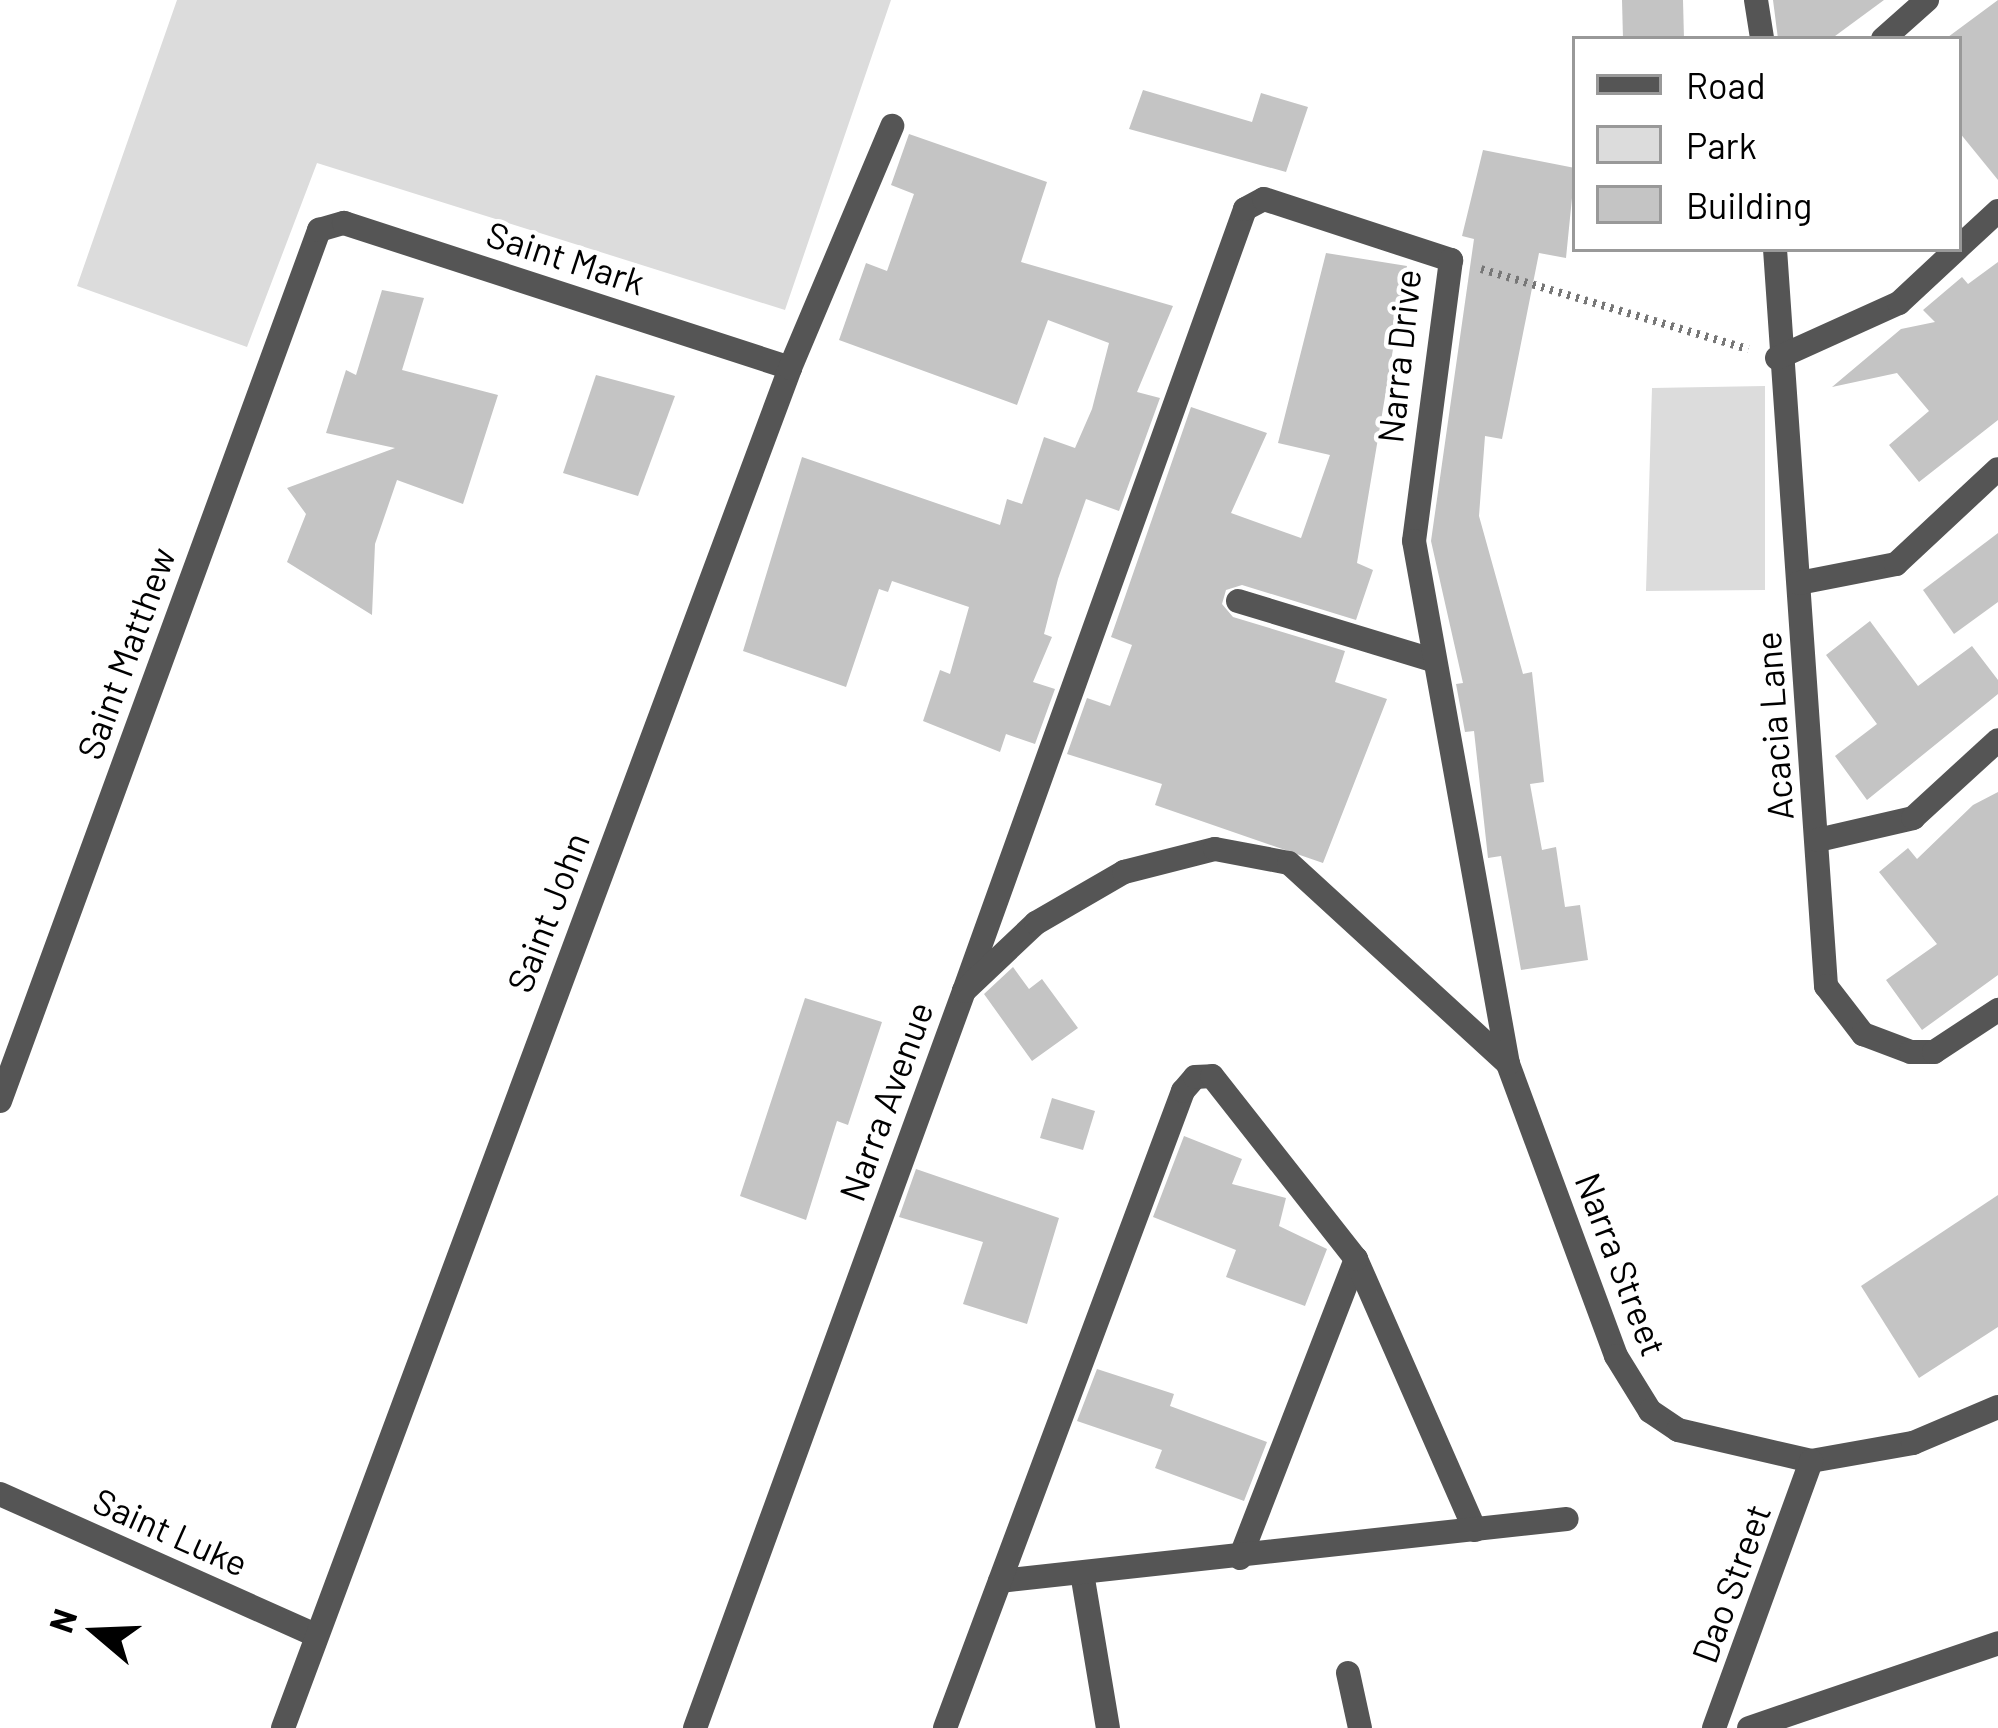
<!DOCTYPE html>
<style>
body{margin:0}
#map{position:relative;width:1998px;height:1728px;overflow:hidden;background:#fff;font-family:Barlow,sans-serif}
div>[style]{position:absolute}
.green>*{inset:0;background:#dcdcdc}
.building>*{inset:0;background:#c4c4c4}
.path>*{height:8px;margin-top:-4px;transform-origin:0;background:repeating-linear-gradient(90deg,#777 0 3px,transparent 0 9px)}
.street>*{height:24px;margin:-12px;padding:0 12px;transform-origin:12px;border-radius:12px;background:#555}
span{translate:-50% -50%;white-space:nowrap;text-align:center;line-height:1.15;-webkit-text-stroke:9px #fff;paint-order:stroke}
.street-label{font-size:36px;color:#000}
.legend{position:absolute;left:1572px;top:36px;width:390px;height:216px;box-sizing:border-box;background:#fff;border:3px solid #999;margin:0;padding:15px 21px;list-style:none;font-size:36px;color:#000}
.legend li{display:flex;align-items:center;gap:24px;height:60px}
.legend b{width:60px;border:3px solid #999}
.north{position:absolute;left:36px;top:1572px;width:120px;height:120px;-webkit-text-stroke:9px #fff;paint-order:stroke;rotate:289deg;font-size:33px;font-weight:700;line-height:48px;text-align:center;color:#000}
.north::after{content:'';display:block;margin:auto;width:42px;height:54px;background:#000;clip-path:polygon(50% 0,100% 100%,50% 72%,0 100%)}
</style>
<div id="map">
<div class="green">
<div style="clip-path:polygon(177px 0,891px 0,785px 310px,317px 163px,247px 347px,77px 286px)"></div>
<div style="clip-path:polygon(1765px 386px,1765px 590px,1646px 591px,1652px 388px)"></div>
</div>
<div class="building">
<div style="clip-path:polygon(1622px 0,1683px 0,1684px 39px,1623px 39px)"></div>
<div style="clip-path:polygon(1773px 0,1884px 0,1831px 39px,1778px 39px)"></div>
<div style="clip-path:polygon(1998px 0,1998px 180px,1959px 132px,1959px 39px,1948px 37px)"></div>
<div style="clip-path:polygon(1143px 90px,1252px 122px,1261px 93px,1308px 107px,1286px 172px,1129px 129px)"></div>
<div style="clip-path:polygon(909px 134px,1047px 182px,1021px 262px,1173px 306px,1137px 392px,1160px 398px,1119px 511px,1086px 499px,1058px 579px,1044px 634px,1052px 637px,1033px 682px,1055px 689px,1035px 744px,1006px 734px,1000px 752px,923px 721px,940px 670px,950px 674px,969px 607px,892px 581px,888px 592px,879px 589px,846px 687px,743px 651px,802px 457px,1000px 525px,1007px 499px,1022px 504px,1044px 437px,1075px 448px,1092px 409px,1109px 343px,1048px 320px,1017px 405px,839px 340px,866px 263px,887px 271px,914px 194px,891px 185px)"></div>
<div style="clip-path:polygon(1483px 150px,1575px 168px,1566px 258px,1539px 253px,1502px 439px,1485px 436px,1479px 516px,1523px 674px,1532px 672px,1544px 782px,1530px 784px,1542px 850px,1556px 847px,1565px 907px,1580px 905px,1588px 960px,1521px 970px,1501px 856px,1488px 858px,1474px 731px,1465px 732px,1456px 684px,1463px 683px,1431px 541px,1474px 239px,1462px 236px)"></div>
<div style="clip-path:polygon(1326px 253px,1407px 266px,1357px 563px,1373px 570px,1356px 620px,1242px 585px,1226px 590px,1222px 604px,1233px 617px,1345px 651px,1335px 682px,1387px 699px,1323px 863px,1155px 805px,1162px 784px,1067px 754px,1087px 698px,1110px 706px,1132px 645px,1111px 637px,1191px 407px,1267px 433px,1231px 513px,1301px 538px,1330px 455px,1278px 443px)"></div>
<div style="clip-path:polygon(1998px 262px,1998px 420px,1919px 482px,1889px 445px,1929px 411px,1897px 373px,1832px 387px,1901px 329px,1935px 322px,1923px 310px,1962px 277px,1968px 284px)"></div>
<div style="clip-path:polygon(382px 290px,424px 298px,402px 370px,498px 395px,463px 504px,397px 480px,375px 544px,372px 615px,287px 562px,306px 514px,287px 488px,395px 448px,326px 433px,346px 370px,356px 375px)"></div>
<div style="clip-path:polygon(596px 375px,675px 396px,638px 496px,563px 473px)"></div>
<div style="clip-path:polygon(1998px 533px,1998px 602px,1954px 634px,1923px 590px)"></div>
<div style="clip-path:polygon(1870px 621px,1918px 686px,1972px 646px,1998px 680px,1998px 694px,1867px 800px,1835px 756px,1877px 724px,1826px 655px)"></div>
<div style="clip-path:polygon(1998px 792px,1998px 975px,1922px 1030px,1886px 980px,1937px 944px,1879px 872px,1908px 848px,1917px 859px,1973px 805px)"></div>
<div style="clip-path:polygon(1013px 967px,1029px 989px,1042px 979px,1078px 1028px,1032px 1061px,984px 994px)"></div>
<div style="clip-path:polygon(805px 998px,882px 1022px,848px 1125px,837px 1121px,806px 1220px,740px 1196px)"></div>
<div style="clip-path:polygon(1052px 1098px,1095px 1111px,1083px 1150px,1040px 1138px)"></div>
<div style="clip-path:polygon(1184px 1136px,1242px 1159px,1232px 1184px,1286px 1198px,1279px 1226px,1327px 1249px,1305px 1306px,1226px 1277px,1236px 1250px,1153px 1217px)"></div>
<div style="clip-path:polygon(916px 1169px,1059px 1218px,1027px 1324px,963px 1304px,983px 1242px,899px 1217px)"></div>
<div style="clip-path:polygon(1998px 1195px,1998px 1327px,1919px 1378px,1861px 1286px)"></div>
<div style="clip-path:polygon(1097px 1369px,1174px 1394px,1170px 1406px,1267px 1442px,1244px 1501px,1155px 1468px,1162px 1450px,1077px 1421px)"></div>
</div>
<div class="path">
<div style="left:1481px;top:269px;width:279px;rotate:16.7deg"></div>
</div>
<div class="street">
<div style="left:1756px;top:0;width:39px;rotate:81deg"></div>
<div style="left:1883px;top:39px;width:59px;rotate:-41.6deg"></div>
<div style="left:1959px;top:247px;width:53px;rotate:-42.7deg"></div>
<div style="left:1775px;top:249px;width:739px;rotate:86.04deg"></div>
<div style="left:1826px;top:986px;width:61px;rotate:52.4deg"></div>
<div style="left:1863px;top:1034px;width:51px;rotate:20.6deg"></div>
<div style="left:1911px;top:1052px;width:23px"></div>
<div style="left:1934px;top:1052px;width:77px;rotate:-33.3deg"></div>
<div style="left:1777px;top:358px;width:134px;rotate:-24.3deg"></div>
<div style="left:1899px;top:303px;width:79px;rotate:-43deg"></div>
<div style="left:1799px;top:583px;width:99px;rotate:-11.1deg"></div>
<div style="left:1896px;top:564px;width:139px;rotate:-43deg"></div>
<div style="left:1238px;top:601px;width:203px;rotate:16.9deg"></div>
<div style="left:1818px;top:840px;width:98px;rotate:-13deg"></div>
<div style="left:1913px;top:818px;width:115px;rotate:-42.5deg"></div>
<div style="left:964px;top:991px;width:831px;rotate:-70.23deg"></div>
<div style="left:1245px;top:209px;width:21px;rotate:-28deg"></div>
<div style="left:1264px;top:199px;width:197px;rotate:18.1deg"></div>
<div style="left:1451px;top:260px;width:283px;rotate:97.5deg"></div>
<div style="left:1414px;top:541px;width:531px;rotate:79.81deg"></div>
<div style="left:1508px;top:1064px;width:311px;rotate:69.7deg"></div>
<div style="left:1616px;top:1356px;width:65px;rotate:58.3deg"></div>
<div style="left:1650px;top:1411px;width:34px;rotate:34deg"></div>
<div style="left:1678px;top:1430px;width:137px;rotate:13.1deg"></div>
<div style="left:1811px;top:1461px;width:104px;rotate:-10deg"></div>
<div style="left:1913px;top:1443px;width:92px;rotate:-23deg"></div>
<div style="left:0;top:1101px;width:928px;rotate:-69.88deg"></div>
<div style="left:319px;top:230px;width:26px;rotate:-16deg"></div>
<div style="left:344px;top:223px;width:469px;rotate:18deg"></div>
<div style="left:0;top:1494px;width:343px;rotate:24.1deg"></div>
<div style="left:1240px;top:1558px;width:321px;rotate:-68.8deg"></div>
<div style="left:1356px;top:1259px;width:296px;rotate:66.3deg"></div>
<div style="left:1082px;top:1573px;width:157px;rotate:80.5deg"></div>
<div style="left:1000px;top:1581px;width:570px;rotate:-6.24deg"></div>
<div style="left:1348px;top:1673px;width:56px;rotate:77.7deg"></div>
<div style="left:283px;top:1728px;width:1451px;rotate:-69.55deg"></div>
<div style="left:790px;top:368px;width:263px;rotate:-67.1deg"></div>
<div style="left:695px;top:1728px;width:785px;rotate:-69.95deg"></div>
<div style="left:964px;top:991px;width:99px;rotate:-43.4deg"></div>
<div style="left:1036px;top:923px;width:102px;rotate:-30.1deg"></div>
<div style="left:1124px;top:872px;width:94px;rotate:-14.2deg"></div>
<div style="left:1215px;top:849px;width:75px;rotate:10.7deg"></div>
<div style="left:1289px;top:863px;width:297px;rotate:42.5deg"></div>
<div style="left:945px;top:1728px;width:680px;rotate:-69.51deg"></div>
<div style="left:1183px;top:1091px;width:18px;rotate:-49deg"></div>
<div style="left:1195px;top:1077px;width:17px;rotate:-3deg"></div>
<div style="left:1212px;top:1076px;width:233px;rotate:51.8deg"></div>
<div style="left:1714px;top:1728px;width:284px;rotate:-70deg"></div>
<div style="left:1749px;top:1728px;width:263px;rotate:-18.8deg"></div>
</div>
<div class="street-label">
<span style="left:566px;top:257px;rotate:18deg">Saint Mark</span>
<span style="left:1398px;top:356px;rotate:-84deg">Narra Drive</span>
<span style="left:125px;top:653px;rotate:-70deg">Saint Matthew</span>
<span style="left:1773px;top:726px;rotate:-94deg">Acacia Lane</span>
<span style="left:547px;top:912px;rotate:-69deg">Saint John</span>
<span style="left:885px;top:1101px;rotate:-70deg">Narra Avenue</span>
<span style="left:1622px;top:1264px;rotate:69deg">Narra Street</span>
<span style="left:171px;top:1531px;rotate:24deg">Saint Luke</span>
<span style="left:1730px;top:1583px;rotate:-70deg">Dao Street</span>
</div>
<ul class="legend">
<li><b style="height:15px;background:#555"></b>Road</li>
<li><b style="height:33px;background:#dcdcdc"></b>Park</li>
<li><b style="height:33px;background:#c4c4c4"></b>Building</li>
</ul>
<div class="north">N</div>
</div>
